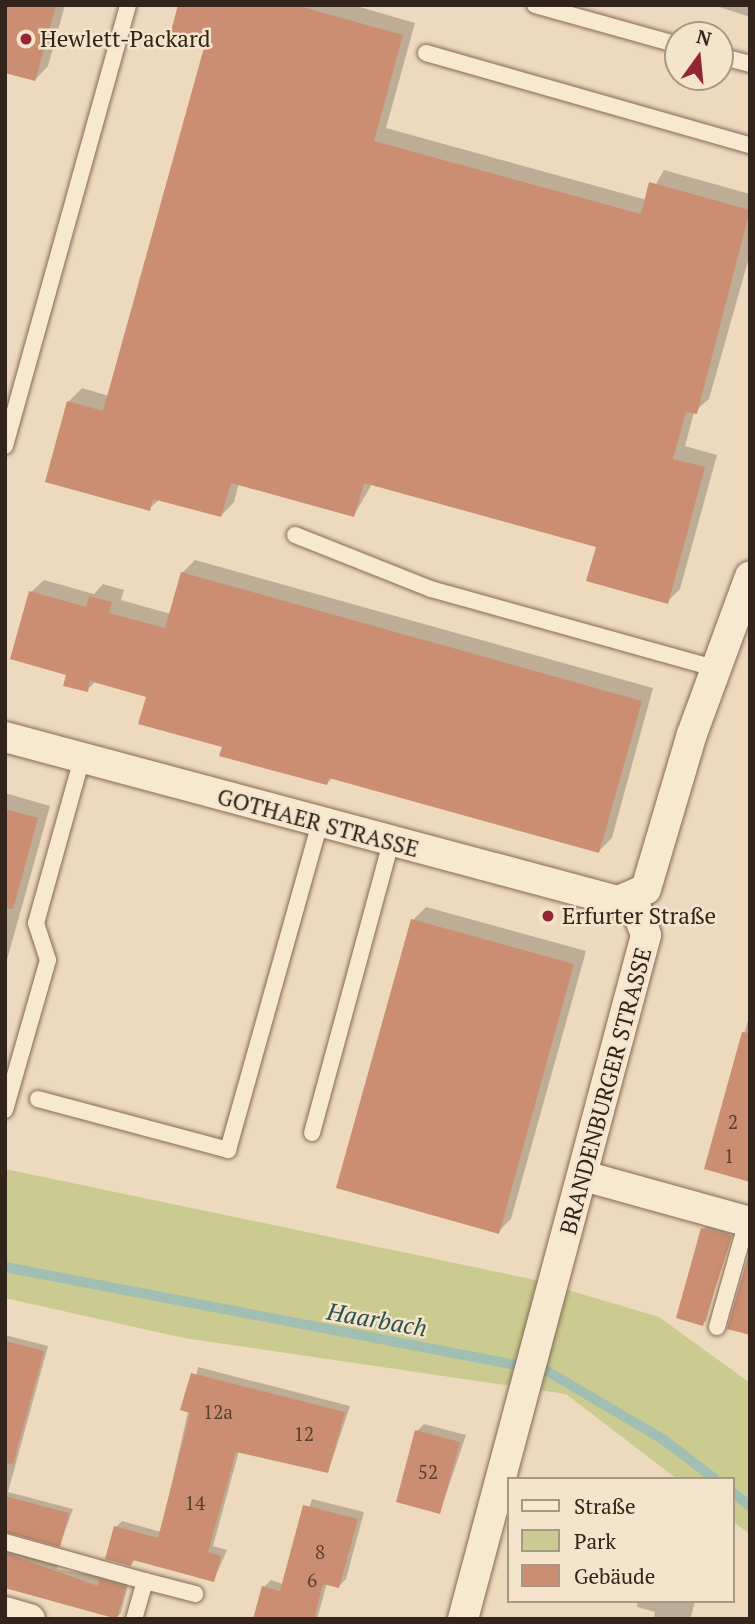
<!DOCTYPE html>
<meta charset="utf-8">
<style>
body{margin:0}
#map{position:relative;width:755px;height:1624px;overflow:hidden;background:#edd9bd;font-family:"PT Serif",serif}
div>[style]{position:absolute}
.green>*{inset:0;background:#caca91}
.shadow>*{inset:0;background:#0003}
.stream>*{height:10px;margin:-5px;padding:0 5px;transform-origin:5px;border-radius:5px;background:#a0beb2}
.building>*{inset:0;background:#cb8e72}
.roads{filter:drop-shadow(0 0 2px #846a56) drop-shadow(0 0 2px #846a56)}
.service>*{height:16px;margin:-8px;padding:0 8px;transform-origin:8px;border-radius:8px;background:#f8e8cf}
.minor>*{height:30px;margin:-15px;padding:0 15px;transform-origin:15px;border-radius:15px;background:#f8e8cf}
.dots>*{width:19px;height:19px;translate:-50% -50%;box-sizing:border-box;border:4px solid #f4e4cc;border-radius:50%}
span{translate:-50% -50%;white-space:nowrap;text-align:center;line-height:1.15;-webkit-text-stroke:5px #f4e4cc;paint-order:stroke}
.number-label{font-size:19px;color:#593e31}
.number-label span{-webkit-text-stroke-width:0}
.poi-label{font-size:23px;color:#33241b}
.left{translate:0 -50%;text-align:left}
.street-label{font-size:23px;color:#33241b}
.water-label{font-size:24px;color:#2a534c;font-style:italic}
.frame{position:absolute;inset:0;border:7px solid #33241b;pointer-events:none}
.legend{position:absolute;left:507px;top:1477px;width:228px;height:126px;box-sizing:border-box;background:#f4e4cc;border:2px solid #a79785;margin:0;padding:9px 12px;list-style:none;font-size:21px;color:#33241b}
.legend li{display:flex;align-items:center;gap:14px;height:35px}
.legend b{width:35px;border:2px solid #a79785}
.north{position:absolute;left:664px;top:21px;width:70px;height:70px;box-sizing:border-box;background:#f4e4cc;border:2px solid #a79785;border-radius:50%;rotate:15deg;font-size:19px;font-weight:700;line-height:28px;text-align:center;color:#33241b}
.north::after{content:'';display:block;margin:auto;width:24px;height:32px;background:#922733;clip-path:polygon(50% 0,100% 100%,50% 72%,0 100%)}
</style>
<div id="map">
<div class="green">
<div style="clip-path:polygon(5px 1169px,531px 1279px,659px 1317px,750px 1383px,750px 1534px,732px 1521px,732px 1479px,677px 1479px,566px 1394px,184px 1338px,5px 1298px)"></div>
</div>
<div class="shadow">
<div style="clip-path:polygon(5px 5px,65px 5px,48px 66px,35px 80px)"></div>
<div style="clip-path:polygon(180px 5px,353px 5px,415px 23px,386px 128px,647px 200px,664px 170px,750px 194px,750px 254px,709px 399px,694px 412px,685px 446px,717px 455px,680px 589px,667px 602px,598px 546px,372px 484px,354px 515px,239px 483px,234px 502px,221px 516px,160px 499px,149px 509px,47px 481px,69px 401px,82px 388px,109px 396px,207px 43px)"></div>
<div style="clip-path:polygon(713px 5px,750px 5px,750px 17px)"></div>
<div style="clip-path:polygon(195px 560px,653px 688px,612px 838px,599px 851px,333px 777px,327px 784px,224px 745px,148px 696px,96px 681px,87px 690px,69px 674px,31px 592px,44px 580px,94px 594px,103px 584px,124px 590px,121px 600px,171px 614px,182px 573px)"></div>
<div style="clip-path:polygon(5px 793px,50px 806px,5px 967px)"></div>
<div style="clip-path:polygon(426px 907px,586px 951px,511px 1219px,498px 1232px,413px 920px)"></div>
<div style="clip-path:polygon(750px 1013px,750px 1174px,706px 1167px)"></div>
<div style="clip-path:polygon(705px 1226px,730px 1233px,706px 1322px,678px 1317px)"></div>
<div style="clip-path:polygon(5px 1335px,48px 1346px,8px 1492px,73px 1509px,60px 1545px,5px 1531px)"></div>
<div style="clip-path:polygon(198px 1367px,350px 1406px,328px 1472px,239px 1451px,213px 1546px,227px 1550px,214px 1580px,136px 1559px,131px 1564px,116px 1527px,122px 1521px,161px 1532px)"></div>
<div style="clip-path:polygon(424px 1424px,466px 1435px,440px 1512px,417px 1431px)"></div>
<div style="clip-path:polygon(312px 1499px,364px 1512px,346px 1579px,339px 1586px,327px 1583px,317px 1619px,255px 1619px,264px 1587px,271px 1580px,283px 1584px)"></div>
<div style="clip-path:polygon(5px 1543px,59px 1562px,57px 1569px,129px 1582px,121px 1613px,116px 1618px,5px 1586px)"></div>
<div style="clip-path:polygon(638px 1601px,695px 1601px,691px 1617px,697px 1619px,654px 1619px,655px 1612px,637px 1607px)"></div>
</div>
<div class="stream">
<div style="left:5px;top:1267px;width:552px;rotate:10.86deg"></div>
<div style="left:547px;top:1371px;width:136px;rotate:30.5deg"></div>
<div style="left:664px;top:1440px;width:64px;rotate:37.4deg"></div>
<div style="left:732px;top:1492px;width:23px;rotate:38deg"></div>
</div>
<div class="building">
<div style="clip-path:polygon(5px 5px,56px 5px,35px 81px,5px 73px)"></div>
<div style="clip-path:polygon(178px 5px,295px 5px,403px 35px,374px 141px,641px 214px,649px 182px,750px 210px,697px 414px,686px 412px,673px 459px,705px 467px,668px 604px,586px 581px,596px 547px,364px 483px,354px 517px,231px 483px,221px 517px,153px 499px,150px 511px,45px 482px,67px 401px,103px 411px,205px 44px,170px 35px)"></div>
<div style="clip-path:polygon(181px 572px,642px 701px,599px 853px,329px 778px,327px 785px,219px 756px,222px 747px,138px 724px,146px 697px,90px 681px,88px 692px,63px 686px,66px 675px,10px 659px,29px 591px,86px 607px,89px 596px,112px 602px,109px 613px,165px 628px)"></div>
<div style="clip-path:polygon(5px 809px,38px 818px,13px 909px,5px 908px)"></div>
<div style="clip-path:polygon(411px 919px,574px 964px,499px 1234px,336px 1188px)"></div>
<div style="clip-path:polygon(742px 1032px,750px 1033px,750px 1182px,704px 1169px)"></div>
<div style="clip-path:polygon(701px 1228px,732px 1236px,703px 1326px,676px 1318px)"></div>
<div style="clip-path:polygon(750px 1250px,750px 1335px,727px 1329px)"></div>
<div style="clip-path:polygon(5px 1341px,44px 1351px,13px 1464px,5px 1463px)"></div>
<div style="clip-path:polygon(191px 1373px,345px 1412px,328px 1473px,236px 1452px,208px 1552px,221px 1556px,214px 1582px,133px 1560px,131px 1566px,105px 1559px,114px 1526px,158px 1538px,190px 1413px,180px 1410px)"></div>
<div style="clip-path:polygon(415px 1430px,460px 1442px,440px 1514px,396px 1502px)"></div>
<div style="clip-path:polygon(5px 1496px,69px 1513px,60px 1547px,5px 1532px)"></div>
<div style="clip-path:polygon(303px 1505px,358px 1519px,339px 1588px,323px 1584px,314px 1619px,253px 1619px,262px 1586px,280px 1591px)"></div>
<div style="clip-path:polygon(5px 1553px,98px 1586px,99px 1579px,126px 1587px,117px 1619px,5px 1588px)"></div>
</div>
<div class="roads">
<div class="service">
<div style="left:535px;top:5px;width:148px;rotate:15.6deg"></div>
<div style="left:426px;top:53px;width:337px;rotate:15.9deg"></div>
<div style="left:720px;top:56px;width:31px;rotate:15deg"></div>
<div style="left:5px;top:446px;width:458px;rotate:-74.4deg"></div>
<div style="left:295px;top:535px;width:146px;rotate:21.7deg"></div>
<div style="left:431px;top:589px;width:298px;rotate:15.6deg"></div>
<div style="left:38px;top:1099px;width:197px;rotate:15deg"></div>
<div style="left:228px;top:1150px;width:340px;rotate:-74.3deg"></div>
<div style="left:5px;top:1110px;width:156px;rotate:-74deg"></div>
<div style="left:48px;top:960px;width:39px;rotate:-108deg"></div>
<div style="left:36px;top:923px;width:171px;rotate:-74.4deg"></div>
<div style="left:312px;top:1133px;width:301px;rotate:-74.8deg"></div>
<div style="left:717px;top:1327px;width:110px;rotate:-74.2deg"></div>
<div style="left:5px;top:1542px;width:145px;rotate:15.6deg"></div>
<div style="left:145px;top:1581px;width:40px;rotate:106deg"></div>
<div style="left:145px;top:1581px;width:52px;rotate:14.6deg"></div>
</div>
<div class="minor">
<div style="left:5px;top:737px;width:635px;rotate:14.98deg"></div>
<div style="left:618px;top:901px;width:30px;rotate:-23deg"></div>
<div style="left:646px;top:889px;width:162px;rotate:-73.5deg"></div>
<div style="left:692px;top:734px;width:168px;rotate:-69.8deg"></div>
<div style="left:584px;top:1176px;width:172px;rotate:15.5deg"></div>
<div style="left:5px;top:1612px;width:26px;rotate:16deg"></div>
<div style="left:463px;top:1619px;width:708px;rotate:-75.02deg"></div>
<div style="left:646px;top:935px;width:40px;rotate:-110.2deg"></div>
</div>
</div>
<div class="dots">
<div style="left:26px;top:39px;background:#922733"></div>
<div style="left:548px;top:916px;background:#922733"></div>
</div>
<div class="number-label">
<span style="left:733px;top:1122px">2</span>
<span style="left:729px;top:1156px">1</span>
<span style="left:218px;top:1412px">12a</span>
<span style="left:304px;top:1434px">12</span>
<span style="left:428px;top:1472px">52</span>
<span style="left:195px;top:1503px">14</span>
<span style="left:320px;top:1552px">8</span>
<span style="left:312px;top:1580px">6</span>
</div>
<div class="poi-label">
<span class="left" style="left:40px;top:39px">Hewlett-Packard</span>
<span class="left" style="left:562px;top:916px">Erfurter Straße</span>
</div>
<div class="street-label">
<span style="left:318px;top:823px;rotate:15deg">GOTHAER STRASSE</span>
<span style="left:606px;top:1091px;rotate:-75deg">BRANDENBURGER STRASSE</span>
</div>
<div class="water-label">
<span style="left:377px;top:1320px;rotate:10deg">Haarbach</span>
</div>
<div class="frame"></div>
<ul class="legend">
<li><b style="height:9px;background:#f8e8cf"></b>Straße</li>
<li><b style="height:19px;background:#caca91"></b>Park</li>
<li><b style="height:19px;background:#cb8e72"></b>Gebäude</li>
</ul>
<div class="north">N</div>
</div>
